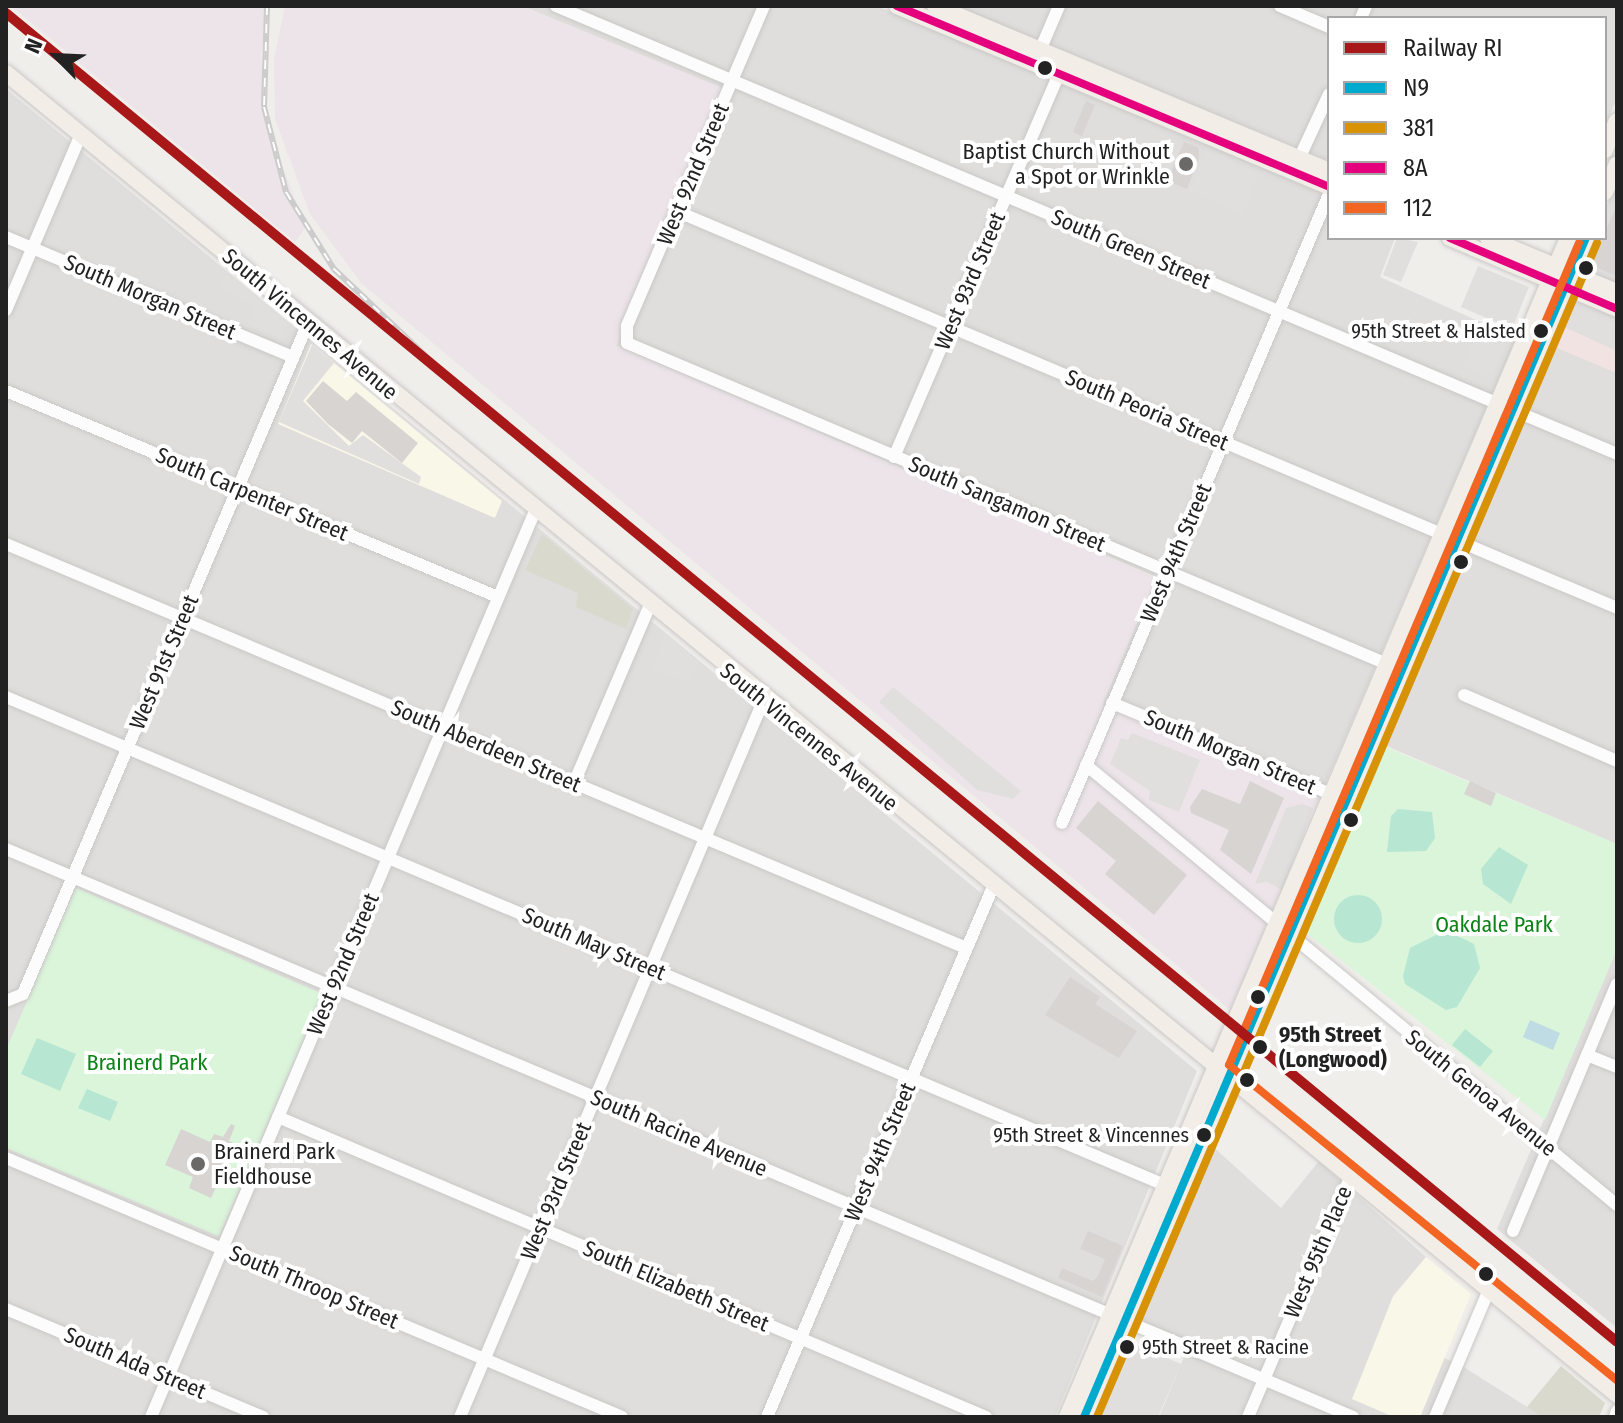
<!DOCTYPE html>
<style>
body{margin:0}
#map{position:relative;width:1623px;height:1423px;overflow:hidden;background:#f0eeeb;font-family:"Fira Sans Condensed",sans-serif}
div>[style]{position:absolute}
.residential>*{inset:0;background:#dfdedc}
.commercial>*{inset:0;background:#f1e3e1}
.industrial>*{inset:0;background:#ede4e9}
.education>*{inset:0;background:#f8f7e8}
.construction>*{inset:0;background:#d9d9cd}
.park>*{inset:0;background:#daf5da}
.pitch>*{inset:0;background:#b7e6d2}
.round{border-radius:50%}
.parking>*{inset:0;background:#e0dfde}
.water>*{inset:0;background:#bfdbe3}
.building>*{inset:0;background:#d7d4d2}
.roads{filter:drop-shadow(0 0 2px #c9c8c7) drop-shadow(0 0 2px #c9c8c7)}
.minor>*{height:12px;margin:-6px;padding:0 6px;transform-origin:6px;border-radius:6px;background:#fdfcfc}
.major>*{height:16px;margin:-8px;padding:0 8px;transform-origin:8px;border-radius:8px;background:#f3ede7}
.rail>*{height:6px;margin-top:-3px;transform-origin:0;background:repeating-linear-gradient(90deg,#fff 0 9px,#ccc 0 18px);box-sizing:border-box;border-block:2px solid #ccc}
.bus-1>*{height:8px;margin:-4px;padding:0 4px;transform-origin:4px;border-radius:4px;background:#00a9ce}
.bus-2>*{height:8px;margin:-4px;padding:0 4px;transform-origin:4px;border-radius:4px;background:#d79205}
.bus-3>*{height:8px;margin:-4px;padding:0 4px;transform-origin:4px;border-radius:4px;background:#e5007d}
.bus-4>*{height:8px;margin:-4px;padding:0 4px;transform-origin:4px;border-radius:4px;background:#f26522}
.rail-1>*{height:10px;margin:-5px;padding:0 5px;transform-origin:5px;border-radius:5px;background:#a81818}
.dots>*{width:22px;height:22px;translate:-50% -50%;box-sizing:border-box;border:4px solid #fff;border-radius:50%}
span{translate:-50% -50%;white-space:nowrap;text-align:center;line-height:1.15;-webkit-text-stroke:8px #fff;paint-order:stroke}
.bus-label{font-size:20px;color:#222}
.right{translate:-100% -50%;text-align:right}
.left{translate:0 -50%;text-align:left}
.poi-label{font-size:22px;color:#222}
.street-label{font-size:22px;color:#222}
.park-label{font-size:22px;color:#0c8416}
.stop-label{font-size:22px;color:#222;font-weight:700}
.frame{position:absolute;inset:0;border:8px solid #222;pointer-events:none}
.legend{position:absolute;left:1327px;top:16px;width:280px;height:224px;box-sizing:border-box;background:#fff;border:2px solid #a7a7a7;margin:0;padding:10px 14px;list-style:none;font-size:24px;color:#222}
.legend li{display:flex;align-items:center;gap:16px;height:40px}
.legend b{width:40px;border:2px solid #a7a7a7}
.north{position:absolute;left:16px;top:16px;width:80px;height:80px;-webkit-text-stroke:6px #fff;paint-order:stroke;rotate:294deg;font-size:22px;font-weight:700;line-height:32px;text-align:center;color:#222}
.north::after{content:'';display:block;margin:auto;width:28px;height:36px;background:#222;clip-path:polygon(50% 0,100% 100%,50% 72%,0 100%)}
</style>
<div id="map">
<div class="residential">
<div style="clip-path:polygon(522px 6px,877px 6px,1329px 196px,1329px 238px,1395px 238px,1380px 277px,1516px 338px,1319px 798px,1102px 705px,1156px 577px,616px 346px,723px 89px)"></div>
<div style="clip-path:polygon(957px 6px,1617px 6px,1617px 98px,1605px 126px,1605px 18px,1329px 18px,1329px 161px)"></div>
<div style="clip-path:polygon(6px 89px,1197px 1071px,1055px 1417px,6px 1417px)"></div>
<div style="clip-path:polygon(1617px 181px,1617px 283px,1580px 268px,1593px 238px,1605px 238px,1605px 209px)"></div>
<div style="clip-path:polygon(1548px 343px,1617px 373px,1617px 844px,1377px 742px)"></div>
<div style="clip-path:polygon(1617px 949px,1617px 1328px,1497px 1229px)"></div>
<div style="clip-path:polygon(1209px 1143px,1281px 1208px,1319px 1161px,1426px 1257px,1393px 1296px,1353px 1399px,1394px 1417px,1159px 1417px,1190px 1342px,1135px 1319px)"></div>
<div style="clip-path:polygon(1444px 1358px,1462px 1366px,1543px 1417px,1420px 1417px)"></div>
</div>
<div class="commercial">
<div style="clip-path:polygon(1573px 297px,1617px 316px,1617px 373px,1552px 346px)"></div>
</div>
<div class="industrial">
<div style="clip-path:polygon(11px 6px,270px 6px,261px 55px,269px 132px,306px 227px,295px 242px)"></div>
<div style="clip-path:polygon(285px 6px,522px 6px,723px 88px,616px 346px,1156px 578px,1102px 705px,1319px 798px,1230px 1010px,362px 284px,310px 214px,275px 119px,274px 59px)"></div>
</div>
<div class="education">
<div style="clip-path:polygon(311px 344px,502px 501px,495px 518px,278px 424px)"></div>
<div style="clip-path:polygon(1426px 1257px,1471px 1294px,1420px 1417px,1394px 1417px,1352px 1399px,1393px 1297px)"></div>
</div>
<div class="construction">
<div style="clip-path:polygon(542px 534px,633px 609px,626px 629px,576px 607px,578px 593px,525px 570px)"></div>
<div style="clip-path:polygon(1561px 1366px,1605px 1403px,1599px 1417px,1542px 1417px,1527px 1407px)"></div>
</div>
<div class="park">
<div style="clip-path:polygon(1383px 746px,1617px 844px,1617px 949px,1545px 1120px,1305px 932px)"></div>
<div style="clip-path:polygon(76px 888px,323px 994px,219px 1236px,6px 1148px,6px 1050px)"></div>
</div>
<div class="pitch">
<div style="clip-path:polygon(1398px 809px,1432px 812px,1435px 838px,1426px 851px,1387px 852px,1391px 816px)"></div>
<div style="clip-path:polygon(1499px 847px,1528px 865px,1511px 904px,1483px 884px,1481px 869px)"></div>
<div class="round" style="left:1334px;top:895px;width:48px;height:48px"></div>
<div style="clip-path:polygon(1446px 930px,1474px 944px,1480px 968px,1457px 1007px,1446px 1010px,1405px 984px,1403px 976px,1410px 948px)"></div>
<div style="clip-path:polygon(1465px 1029px,1493px 1051px,1480px 1067px,1452px 1045px)"></div>
<div style="clip-path:polygon(37px 1038px,76px 1054px,60px 1091px,21px 1074px)"></div>
<div style="clip-path:polygon(87px 1089px,118px 1102px,110px 1121px,78px 1108px)"></div>
</div>
<div class="parking">
<div style="clip-path:polygon(1206px 151px,1260px 172px,1242px 215px,1189px 191px)"></div>
<div style="clip-path:polygon(1397px 238px,1418px 242px,1401px 282px,1383px 275px)"></div>
<div style="clip-path:polygon(1478px 266px,1529px 287px,1512px 329px,1461px 307px)"></div>
<div style="clip-path:polygon(227px 273px,287px 323px,281px 338px,248px 324px,254px 309px,220px 285px)"></div>
<div style="clip-path:polygon(1576px 300px,1617px 318px,1617px 351px,1564px 327px)"></div>
<div style="clip-path:polygon(1479px 328px,1507px 339px,1490px 378px,1462px 366px)"></div>
<div style="clip-path:polygon(312px 345px,334px 363px,303px 401px,349px 446px,363px 435px,421px 477px,419px 484px,279px 422px)"></div>
<div style="clip-path:polygon(666px 634px,698px 662px,690px 684px,651px 668px)"></div>
<div style="clip-path:polygon(893px 687px,1021px 791px,1013px 799px,977px 790px,879px 702px)"></div>
<div style="clip-path:polygon(1132px 733px,1200px 760px,1179px 812px,1149px 800px,1150px 791px,1110px 764px,1121px 738px,1128px 740px)"></div>
<div style="clip-path:polygon(1302px 804px,1313px 808px,1282px 890px,1267px 882px,1255px 884px,1286px 808px)"></div>
<div style="clip-path:polygon(1132px 1343px,1181px 1364px,1158px 1417px,1101px 1417px)"></div>
</div>
<div class="water">
<div style="clip-path:polygon(1530px 1020px,1560px 1033px,1553px 1050px,1523px 1037px)"></div>
</div>
<div class="building">
<div style="clip-path:polygon(1086px 101px,1095px 105px,1082px 136px,1073px 132px)"></div>
<div style="clip-path:polygon(1184px 142px,1199px 148px,1199px 158px,1187px 189px,1167px 181px)"></div>
<div style="clip-path:polygon(1617px 205px,1617px 276px,1590px 265px)"></div>
<div style="clip-path:polygon(323px 381px,347px 401px,356px 392px,418px 443px,402px 463px,362px 431px,352px 443px,328px 424px,306px 401px)"></div>
<div style="clip-path:polygon(1250px 781px,1284px 798px,1251px 874px,1220px 850px,1229px 830px,1191px 813px,1190px 807px,1202px 789px,1240px 804px)"></div>
<div style="clip-path:polygon(1470px 781px,1496px 793px,1491px 806px,1464px 794px)"></div>
<div style="clip-path:polygon(1098px 801px,1187px 875px,1154px 915px,1105px 874px,1116px 861px,1076px 828px)"></div>
<div style="clip-path:polygon(1070px 977px,1100px 997px,1095px 1004px,1137px 1031px,1119px 1058px,1045px 1015px)"></div>
<div style="clip-path:polygon(231px 1124px,235px 1126px,229px 1141px,236px 1144px,211px 1198px,189px 1188px,193px 1177px,165px 1165px,181px 1129px,210px 1142px,214px 1134px,223px 1137px)"></div>
<div style="clip-path:polygon(1088px 1231px,1123px 1246px,1102px 1297px,1058px 1278px,1062px 1268px,1093px 1281px,1098px 1276px,1105px 1259px,1080px 1249px)"></div>
</div>
<div class="roads">
<div class="minor">
<div style="left:556px;top:6px;width:1152px;rotate:22.89deg"></div>
<div style="left:764px;top:6px;width:348px;rotate:113.2deg"></div>
<div style="left:627px;top:326px;width:17px;rotate:90deg"></div>
<div style="left:627px;top:343px;width:825px;rotate:22.9deg"></div>
<div style="left:1280px;top:6px;width:53px;rotate:23.2deg"></div>
<div style="left:1361px;top:18px;width:13px;rotate:-67deg"></div>
<div style="left:1038px;top:55px;width:53px;rotate:-66.8deg"></div>
<div style="left:1297px;top:163px;width:76px;rotate:-65.1deg"></div>
<div style="left:676px;top:211px;width:1021px;rotate:22.87deg"></div>
<div style="left:6px;top:237px;width:311px;rotate:22.7deg"></div>
<div style="left:6px;top:310px;width:191px;rotate:-66.9deg"></div>
<div style="left:6px;top:391px;width:533px;rotate:22.72deg"></div>
<div style="left:894px;top:457px;width:425px;rotate:-66.7deg"></div>
<div style="left:6px;top:544px;width:1042px;rotate:22.82deg"></div>
<div style="left:1464px;top:695px;width:167px;rotate:23.3deg"></div>
<div style="left:6px;top:697px;width:1265px;rotate:22.84deg"></div>
<div style="left:1112px;top:703px;width:245px;rotate:22.6deg"></div>
<div style="left:1086px;top:765px;width:690px;rotate:39.65deg"></div>
<div style="left:574px;top:783px;width:194px;rotate:-66.9deg"></div>
<div style="left:1062px;top:823px;width:683px;rotate:-67deg"></div>
<div style="left:6px;top:849px;width:1462px;rotate:22.86deg"></div>
<div style="left:6px;top:1001px;width:18px;rotate:-22deg"></div>
<div style="left:23px;top:994px;width:729px;rotate:-66.99deg"></div>
<div style="left:1587px;top:1055px;width:32px;rotate:22deg"></div>
<div style="left:278px;top:1117px;width:769px;rotate:22.96deg"></div>
<div style="left:6px;top:1158px;width:668px;rotate:22.8deg"></div>
<div style="left:1513px;top:1231px;width:268px;rotate:-67.2deg"></div>
<div style="left:6px;top:1309px;width:279px;rotate:22.8deg"></div>
<div style="left:151px;top:1417px;width:984px;rotate:-67.03deg"></div>
<div style="left:460px;top:1417px;width:780px;rotate:-67.05deg"></div>
<div style="left:767px;top:1417px;width:576px;rotate:-66.91deg"></div>
<div style="left:1248px;top:1417px;width:262px;rotate:-66.9deg"></div>
<div style="left:1435px;top:1417px;width:138px;rotate:-67deg"></div>
<div style="left:1615px;top:1417px;width:6px;rotate:-72deg"></div>
</div>
<div class="major">
<div style="left:897px;top:6px;width:468px;rotate:22.7deg"></div>
<div style="left:935px;top:6px;width:427px;rotate:22.7deg"></div>
<div style="left:6px;top:73px;width:2084px;rotate:39.37deg"></div>
<div style="left:1605px;top:150px;width:31px;rotate:-68deg"></div>
<div style="left:1605px;top:192px;width:30px;rotate:-67deg"></div>
<div style="left:1450px;top:238px;width:181px;rotate:23deg"></div>
<div style="left:1488px;top:238px;width:140px;rotate:22.7deg"></div>
<div style="left:1067px;top:1417px;width:1281px;rotate:-66.98deg"></div>
<div style="left:1084px;top:1417px;width:1281px;rotate:-66.94deg"></div>
</div>
</div>
<div class="rail">
<div style="left:267px;top:6px;width:101px;rotate:91.7deg"></div>
<div style="left:264px;top:107px;width:88px;rotate:75.5deg"></div>
<div style="left:286px;top:192px;width:91px;rotate:58.1deg"></div>
<div style="left:334px;top:269px;width:160px;rotate:43.5deg"></div>
</div>
<div class="bus-1">
<div style="left:1084px;top:1417px;width:1281px;rotate:-66.94deg"></div>
</div>
<div class="bus-2">
<div style="left:1097px;top:1417px;width:1276px;rotate:-66.93deg"></div>
</div>
<div class="bus-3">
<div style="left:897px;top:6px;width:468px;rotate:22.7deg"></div>
<div style="left:1450px;top:238px;width:181px;rotate:23deg"></div>
</div>
<div class="bus-4">
<div style="left:1579px;top:243px;width:893px;rotate:113.06deg"></div>
<div style="left:1229px;top:1065px;width:500px;rotate:39.1deg"></div>
</div>
<div class="rail-1">
<div style="left:6px;top:13px;width:2088px;rotate:39.52deg"></div>
</div>
<div class="dots">
<div style="left:1045px;top:68px;background:#222"></div>
<div style="left:1186px;top:164px;background:#6a6968"></div>
<div style="left:1586px;top:268px;background:#222"></div>
<div style="left:1541px;top:331px;background:#222"></div>
<div style="left:1461px;top:562px;background:#222"></div>
<div style="left:1351px;top:820px;background:#222"></div>
<div style="left:1258px;top:997px;background:#222"></div>
<div style="left:1260px;top:1047px;background:#222"></div>
<div style="left:1247px;top:1080px;background:#222"></div>
<div style="left:1204px;top:1135px;background:#222"></div>
<div style="left:198px;top:1164px;background:#6a6968"></div>
<div style="left:1486px;top:1274px;background:#222"></div>
<div style="left:1127px;top:1347px;background:#222"></div>
</div>
<div class="bus-label">
<span class="right" style="left:1526px;top:331px">95th Street &amp; Halsted</span>
<span class="right" style="left:1189px;top:1135px">95th Street &amp; Vincennes</span>
<span class="left" style="left:1142px;top:1347px">95th Street &amp; Racine</span>
</div>
<div class="poi-label">
<span class="right" style="left:1170px;top:164px">Baptist Church Without<br>a Spot or Wrinkle</span>
<span class="left" style="left:214px;top:1164px">Brainerd Park<br>Fieldhouse</span>
</div>
<div class="street-label">
<span style="left:693px;top:174px;rotate:-67deg">West 92nd Street</span>
<span style="left:1131px;top:249px;rotate:23deg">South Green Street</span>
<span style="left:970px;top:281px;rotate:-67deg">West 93rd Street</span>
<span style="left:150px;top:297px;rotate:23deg">South Morgan Street</span>
<span style="left:310px;top:324px;rotate:40deg">South Vincennes Avenue</span>
<span style="left:1147px;top:410px;rotate:23deg">South Peoria Street</span>
<span style="left:252px;top:494px;rotate:23deg">South Carpenter Street</span>
<span style="left:1007px;top:504px;rotate:23deg">South Sangamon Street</span>
<span style="left:1176px;top:553px;rotate:-67deg">West 94th Street</span>
<span style="left:164px;top:662px;rotate:-67deg">West 91st Street</span>
<span style="left:809px;top:737px;rotate:39deg">South Vincennes Avenue</span>
<span style="left:486px;top:746px;rotate:23deg">South Aberdeen Street</span>
<span style="left:1230px;top:752px;rotate:23deg">South Morgan Street</span>
<span style="left:594px;top:944px;rotate:23deg">South May Street</span>
<span style="left:343px;top:964px;rotate:-67deg">West 92nd Street</span>
<span style="left:1481px;top:1093px;rotate:39deg">South Genoa Avenue</span>
<span style="left:679px;top:1133px;rotate:23deg">South Racine Avenue</span>
<span style="left:880px;top:1152px;rotate:-67deg">West 94th Street</span>
<span style="left:556px;top:1191px;rotate:-67deg">West 93rd Street</span>
<span style="left:1318px;top:1252px;rotate:-67deg">West 95th Place</span>
<span style="left:676px;top:1286px;rotate:23deg">South Elizabeth Street</span>
<span style="left:314px;top:1287px;rotate:23deg">South Throop Street</span>
<span style="left:135px;top:1363px;rotate:23deg">South Ada Street</span>
</div>
<div class="park-label">
<span style="left:1494px;top:925px">Oakdale Park</span>
<span style="left:147px;top:1063px">Brainerd Park</span>
</div>
<div class="stop-label">
<span class="left" style="left:1279px;top:1047px">95th Street<br>(Longwood)</span>
</div>
<div class="frame"></div>
<ul class="legend">
<li><b style="height:10px;background:#a81818"></b>Railway RI</li>
<li><b style="height:10px;background:#00a9ce"></b>N9</li>
<li><b style="height:10px;background:#d79205"></b>381</li>
<li><b style="height:10px;background:#e5007d"></b>8A</li>
<li><b style="height:10px;background:#f26522"></b>112</li>
</ul>
<div class="north">N</div>
</div>
